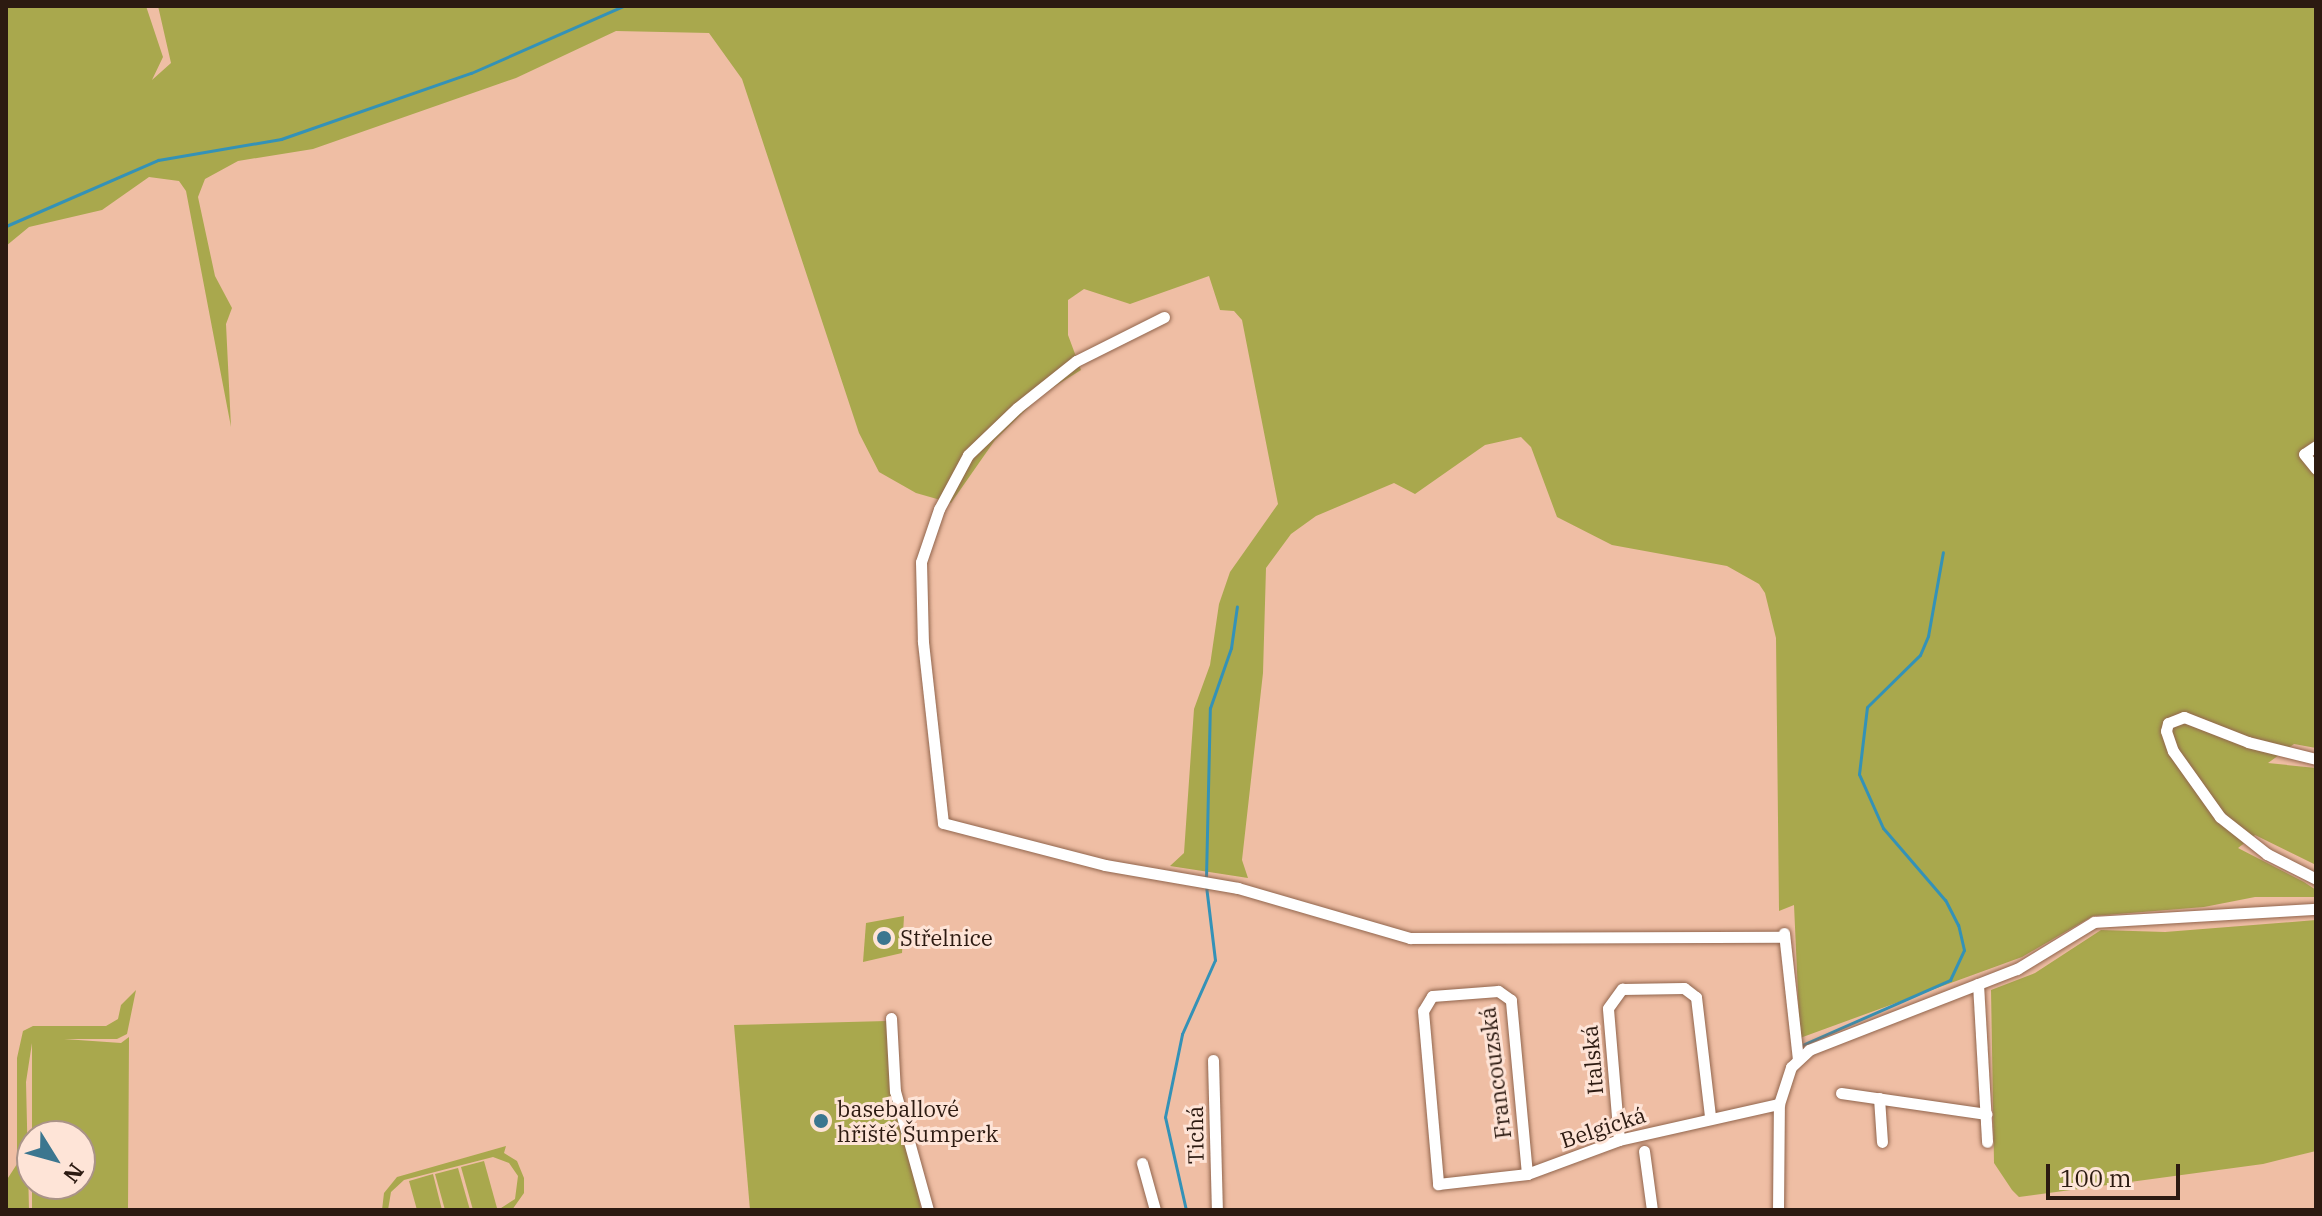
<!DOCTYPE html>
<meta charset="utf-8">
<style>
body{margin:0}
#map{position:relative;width:2322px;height:1216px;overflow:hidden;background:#efbea4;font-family:"IBM Plex Serif",serif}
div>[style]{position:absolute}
.green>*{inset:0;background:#a9a84d}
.stream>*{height:3px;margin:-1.5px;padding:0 1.5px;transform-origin:1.5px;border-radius:1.5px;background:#3492b7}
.roads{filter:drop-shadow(0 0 2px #91654d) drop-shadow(0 0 2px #91654d)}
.minor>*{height:11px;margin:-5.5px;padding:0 5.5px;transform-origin:5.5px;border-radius:5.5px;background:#fff}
.dots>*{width:22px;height:22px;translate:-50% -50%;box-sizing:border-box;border:4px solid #fee4d7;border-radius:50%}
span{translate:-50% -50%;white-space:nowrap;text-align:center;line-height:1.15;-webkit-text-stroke:6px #fee4d7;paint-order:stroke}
.poi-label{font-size:22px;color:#2c1a11}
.left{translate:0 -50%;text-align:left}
.street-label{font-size:22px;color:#2c1a11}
.frame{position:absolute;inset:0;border:8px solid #2c1a11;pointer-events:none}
.north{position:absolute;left:16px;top:1120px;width:80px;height:80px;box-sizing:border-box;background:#fee4d7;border:2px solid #aa9388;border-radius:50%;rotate:127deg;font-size:22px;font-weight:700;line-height:32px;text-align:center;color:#2c1a11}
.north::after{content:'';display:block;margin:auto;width:28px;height:36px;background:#3c768f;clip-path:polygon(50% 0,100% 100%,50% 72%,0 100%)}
.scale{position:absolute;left:2046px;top:1164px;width:134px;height:36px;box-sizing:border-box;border:4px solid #2c1a11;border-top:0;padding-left:10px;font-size:24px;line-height:28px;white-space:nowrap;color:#2c1a11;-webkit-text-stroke:6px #fee4d7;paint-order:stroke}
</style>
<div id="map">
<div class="green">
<div style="clip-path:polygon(6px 6px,146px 6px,163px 57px,152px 80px,171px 63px,158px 6px,2316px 6px,2316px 748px,2294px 744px,2268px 763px,2316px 768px,2316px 865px,2255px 835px,2238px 848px,2304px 882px,2316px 890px,2316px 897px,2255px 897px,2204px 907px,2093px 916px,2022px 957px,1800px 1038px,1794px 905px,1779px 911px,1776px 638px,1765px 593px,1759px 584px,1727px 566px,1612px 545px,1557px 517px,1531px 447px,1521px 437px,1485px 445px,1415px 494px,1394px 483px,1316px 516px,1291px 534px,1266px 568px,1263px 673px,1242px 860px,1248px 878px,1170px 866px,1184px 853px,1194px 709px,1210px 665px,1219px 604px,1230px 572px,1278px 504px,1242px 320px,1234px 311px,1220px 310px,1209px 276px,1130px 304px,1084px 289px,1068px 300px,1068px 335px,1081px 370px,1041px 395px,995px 440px,951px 503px,916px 493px,879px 472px,859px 433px,742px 79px,709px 33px,616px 31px,516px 78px,313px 149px,238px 161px,205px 179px,198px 197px,215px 276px,232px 308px,226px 324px,231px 427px,186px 191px,179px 181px,149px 177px,102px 210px,29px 227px,6px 246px)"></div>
<div style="clip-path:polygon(904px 916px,902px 953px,863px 962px,866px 923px)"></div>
<div style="clip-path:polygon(2316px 920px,2316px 1151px,2263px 1164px,2019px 1197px,2012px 1190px,1994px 1163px,1991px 990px,2035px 973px,2101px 930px,2165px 932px)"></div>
<div style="clip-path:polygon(evenodd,136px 990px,127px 1034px,117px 1039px,64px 1039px,121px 1043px,129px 1037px,128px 1210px,32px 1210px,32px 1043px,26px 1082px,29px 1210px,6px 1210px,6px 1181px,17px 1164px,17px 1058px,23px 1031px,33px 1026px,106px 1026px,118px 1019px,121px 1005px,136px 990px,32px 1136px,80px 1136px,80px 1184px,32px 1184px,32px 1136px)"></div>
<div style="clip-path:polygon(887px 1021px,921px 1210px,750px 1210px,734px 1025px)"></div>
<div style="clip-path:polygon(506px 1146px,504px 1153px,517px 1161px,524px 1178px,524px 1193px,512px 1210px,498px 1210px,515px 1199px,518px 1176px,509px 1163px,493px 1157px,404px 1180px,391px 1192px,388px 1210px,382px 1210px,384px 1193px,397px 1177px)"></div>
<div style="clip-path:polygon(484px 1161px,497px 1208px,473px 1210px,461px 1167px)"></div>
<div style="clip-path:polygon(458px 1168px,470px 1210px,445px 1210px,435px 1174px)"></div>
<div style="clip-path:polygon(433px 1174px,442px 1210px,417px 1210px,409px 1181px)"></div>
</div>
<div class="stream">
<div style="left:6px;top:226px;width:166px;rotate:-23.5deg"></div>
<div style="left:158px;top:160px;width:125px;rotate:-9.7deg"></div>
<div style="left:281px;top:139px;width:201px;rotate:-19.2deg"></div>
<div style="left:471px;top:73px;width:166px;rotate:-23.8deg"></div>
<div style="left:1206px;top:878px;width:170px;rotate:-88.7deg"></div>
<div style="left:1210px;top:708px;width:64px;rotate:-70.7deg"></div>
<div style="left:1231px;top:648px;width:42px;rotate:-81.9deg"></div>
<div style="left:1802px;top:1045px;width:162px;rotate:-23.7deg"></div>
<div style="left:1950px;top:980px;width:33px;rotate:-65deg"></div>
<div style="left:1964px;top:950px;width:26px;rotate:-103deg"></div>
<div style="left:1958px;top:925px;width:28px;rotate:-117deg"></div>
<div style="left:1945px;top:900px;width:95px;rotate:-130.7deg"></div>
<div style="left:1883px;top:828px;width:59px;rotate:-114deg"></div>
<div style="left:1859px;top:774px;width:67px;rotate:-83.2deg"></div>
<div style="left:1867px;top:707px;width:74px;rotate:-44.5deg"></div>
<div style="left:1920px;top:655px;width:21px;rotate:-67deg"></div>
<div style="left:1928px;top:636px;width:85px;rotate:-79.9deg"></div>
<div style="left:1186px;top:1210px;width:95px;rotate:-102.7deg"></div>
<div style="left:1165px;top:1117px;width:85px;rotate:-78.4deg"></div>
<div style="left:1182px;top:1034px;width:81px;rotate:-66deg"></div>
<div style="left:1215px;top:960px;width:75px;rotate:-96.9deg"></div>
</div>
<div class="roads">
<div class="minor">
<div style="left:1164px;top:317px;width:98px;rotate:153.4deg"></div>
<div style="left:1076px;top:361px;width:75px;rotate:141.5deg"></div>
<div style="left:1017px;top:408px;width:68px;rotate:136.2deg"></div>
<div style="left:968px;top:455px;width:61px;rotate:118.2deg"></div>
<div style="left:939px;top:509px;width:56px;rotate:108.8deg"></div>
<div style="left:921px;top:562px;width:80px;rotate:88.6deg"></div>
<div style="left:923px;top:642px;width:182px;rotate:83.7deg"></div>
<div style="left:943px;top:823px;width:167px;rotate:14.5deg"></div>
<div style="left:1105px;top:865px;width:135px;rotate:9.8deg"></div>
<div style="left:1238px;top:888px;width:179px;rotate:16.2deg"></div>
<div style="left:1410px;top:938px;width:374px;rotate:-0.2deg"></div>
<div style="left:2316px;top:446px;width:14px;rotate:146deg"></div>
<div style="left:2304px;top:454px;width:19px;rotate:51deg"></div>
<div style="left:2316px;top:759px;width:70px;rotate:-166deg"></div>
<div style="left:2248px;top:742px;width:69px;rotate:-158.7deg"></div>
<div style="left:2184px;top:717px;width:17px;rotate:159deg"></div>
<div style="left:2168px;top:723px;width:8px;rotate:104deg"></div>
<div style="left:2166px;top:731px;width:21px;rotate:71deg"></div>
<div style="left:2173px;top:751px;width:81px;rotate:54.5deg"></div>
<div style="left:2220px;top:817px;width:60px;rotate:38.2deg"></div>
<div style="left:2267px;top:854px;width:55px;rotate:27deg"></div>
<div style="left:1784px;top:933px;width:127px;rotate:83.7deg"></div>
<div style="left:1978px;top:984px;width:158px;rotate:86.7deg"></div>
<div style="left:891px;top:1018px;width:73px;rotate:86.9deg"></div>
<div style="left:895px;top:1091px;width:123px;rotate:74.5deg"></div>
<div style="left:1213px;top:1060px;width:150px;rotate:88.5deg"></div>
<div style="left:1841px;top:1093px;width:147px;rotate:8.2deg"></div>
<div style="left:1879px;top:1098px;width:44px;rotate:86.1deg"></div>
<div style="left:1619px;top:1140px;width:132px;rotate:-94.8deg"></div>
<div style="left:1608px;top:1008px;width:24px;rotate:-54deg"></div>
<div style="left:1622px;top:989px;width:62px;rotate:-0.9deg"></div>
<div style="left:1684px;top:988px;width:15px;rotate:37deg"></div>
<div style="left:1696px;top:997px;width:121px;rotate:83.3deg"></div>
<div style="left:1644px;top:1151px;width:60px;rotate:82.3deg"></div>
<div style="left:1142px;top:1163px;width:49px;rotate:74.5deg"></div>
<div style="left:1527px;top:1174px;width:175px;rotate:-95.3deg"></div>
<div style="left:1511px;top:1000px;width:16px;rotate:-145deg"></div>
<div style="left:1498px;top:991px;width:66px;rotate:175.7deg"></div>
<div style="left:1432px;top:996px;width:17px;rotate:121deg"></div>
<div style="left:1423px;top:1011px;width:174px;rotate:85deg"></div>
<div style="left:1438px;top:1184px;width:90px;rotate:-6.4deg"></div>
<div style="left:1527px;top:1174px;width:98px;rotate:-20.3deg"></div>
<div style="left:1619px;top:1140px;width:164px;rotate:-12.7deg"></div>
<div style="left:1778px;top:1210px;width:106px;rotate:-89.5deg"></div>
<div style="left:1779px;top:1104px;width:39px;rotate:-72deg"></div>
<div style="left:1791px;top:1067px;width:25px;rotate:-43deg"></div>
<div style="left:1809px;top:1050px;width:223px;rotate:-21.3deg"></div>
<div style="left:2017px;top:969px;width:90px;rotate:-31.4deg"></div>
<div style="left:2094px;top:922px;width:222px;rotate:-3.4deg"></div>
</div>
</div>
<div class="dots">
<div style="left:884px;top:938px;background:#3c768f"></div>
<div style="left:821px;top:1121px;background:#3c768f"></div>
</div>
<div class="poi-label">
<span class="left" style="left:900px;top:938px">Střelnice</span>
<span class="left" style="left:837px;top:1121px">baseballové<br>hřiště Šumperk</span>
</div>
<div class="street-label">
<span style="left:1592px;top:1060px;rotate:-95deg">Italská</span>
<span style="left:1495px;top:1073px;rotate:-97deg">Francouzská</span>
<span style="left:1603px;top:1127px;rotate:-18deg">Belgická</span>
<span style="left:1195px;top:1135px;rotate:-91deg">Tichá</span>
</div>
<div class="frame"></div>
<div class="north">N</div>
<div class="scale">100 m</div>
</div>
